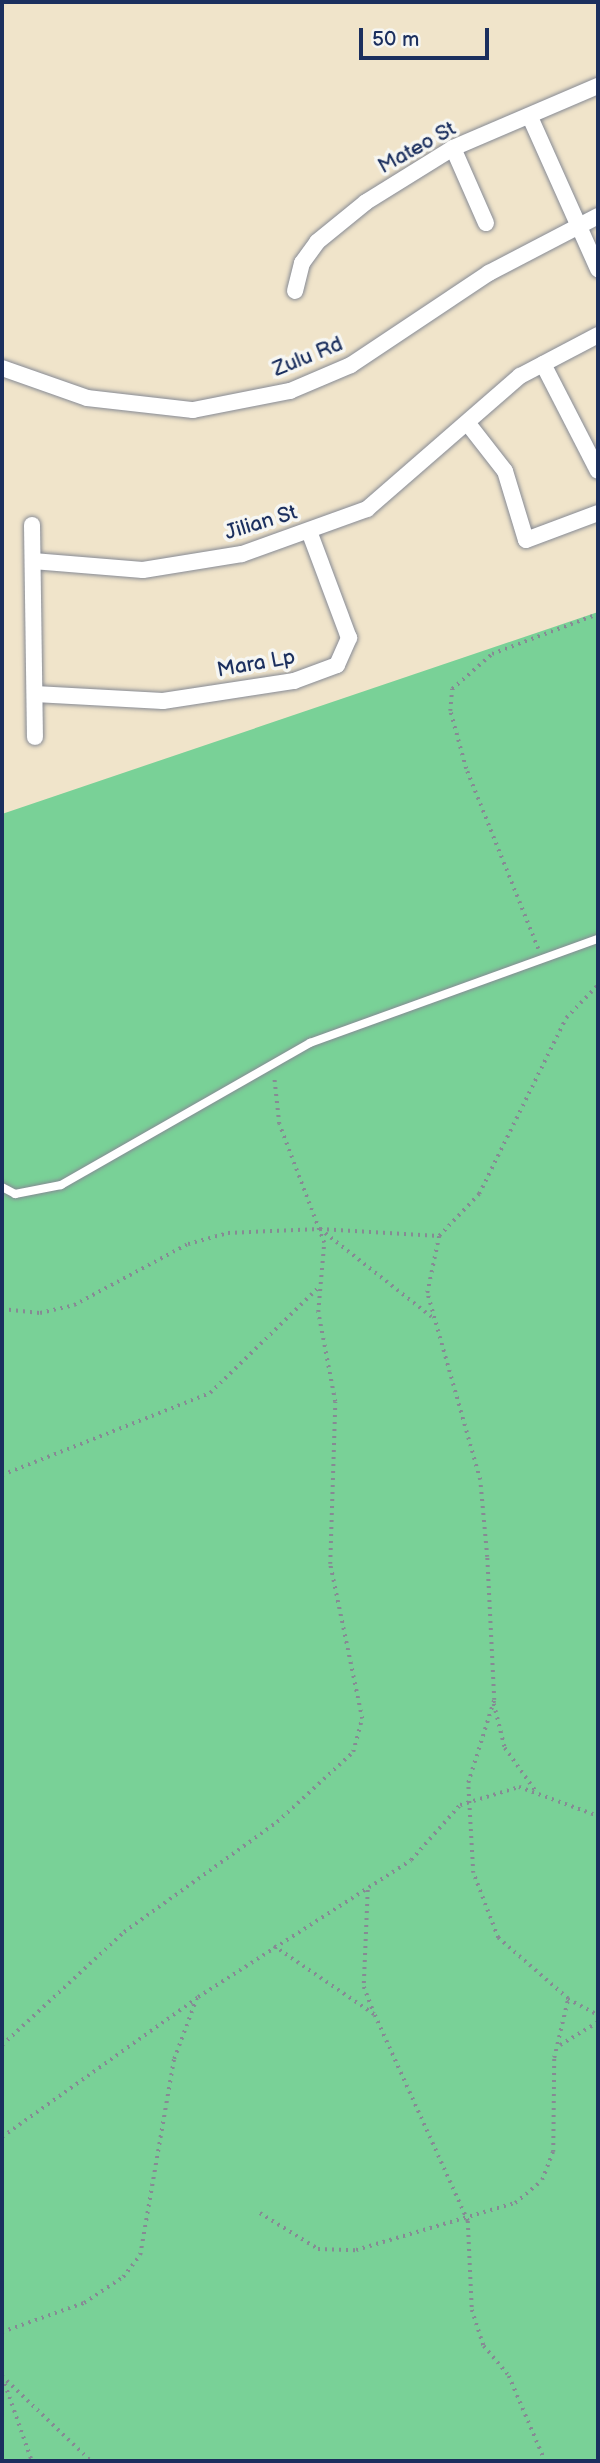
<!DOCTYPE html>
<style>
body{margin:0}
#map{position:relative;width:600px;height:2463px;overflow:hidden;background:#f0e4ca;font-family:"Balsamiq Sans",sans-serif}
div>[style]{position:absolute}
.green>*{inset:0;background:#79d197}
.path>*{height:3.5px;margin-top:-1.75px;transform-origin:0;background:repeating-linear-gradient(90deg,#868a94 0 2px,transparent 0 7px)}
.roads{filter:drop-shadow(0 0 2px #868a94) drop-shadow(0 0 2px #868a94)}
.service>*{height:8px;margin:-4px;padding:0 4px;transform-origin:4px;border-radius:4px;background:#fff}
.minor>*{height:16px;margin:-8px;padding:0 8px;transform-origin:8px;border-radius:8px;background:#fff}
span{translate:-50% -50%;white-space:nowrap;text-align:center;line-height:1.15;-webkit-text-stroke:7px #f6f6f2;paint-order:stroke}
.street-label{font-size:21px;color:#1b2f5e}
.frame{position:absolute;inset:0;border:4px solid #1b2f5e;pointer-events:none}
.scale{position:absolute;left:359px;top:28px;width:130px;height:32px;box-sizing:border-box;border:4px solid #1b2f5e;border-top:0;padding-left:9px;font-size:21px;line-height:24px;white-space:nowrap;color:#1b2f5e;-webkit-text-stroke:5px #f6f6f2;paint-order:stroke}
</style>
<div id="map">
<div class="green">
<div style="clip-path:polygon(598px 612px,598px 2461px,2px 2461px,2px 814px)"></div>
</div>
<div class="path">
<div style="left:538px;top:949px;width:194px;rotate:-111.8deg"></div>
<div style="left:466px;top:769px;width:60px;rotate:-105.4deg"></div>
<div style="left:450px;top:711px;width:22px;rotate:-85deg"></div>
<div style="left:452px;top:689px;width:53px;rotate:-41.2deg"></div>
<div style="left:492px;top:654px;width:113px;rotate:-20.7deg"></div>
<div style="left:320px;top:1229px;width:142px;rotate:38.2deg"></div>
<div style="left:2px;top:1309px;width:38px;rotate:6deg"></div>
<div style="left:40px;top:1313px;width:35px;rotate:-13deg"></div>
<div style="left:74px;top:1305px;width:129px;rotate:-28.2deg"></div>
<div style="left:188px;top:1244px;width:41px;rotate:-15.4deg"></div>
<div style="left:228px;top:1233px;width:92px;rotate:-2.5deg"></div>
<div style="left:320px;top:1229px;width:119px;rotate:3.4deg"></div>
<div style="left:2px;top:1475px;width:224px;rotate:-21.5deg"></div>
<div style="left:210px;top:1393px;width:153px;rotate:-44.2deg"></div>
<div style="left:494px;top:1704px;width:45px;rotate:76deg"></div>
<div style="left:505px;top:1748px;width:52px;rotate:54.5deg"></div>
<div style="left:368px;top:1890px;width:97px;rotate:92.4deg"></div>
<div style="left:364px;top:1987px;width:28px;rotate:69deg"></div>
<div style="left:274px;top:1946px;width:122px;rotate:34.3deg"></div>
<div style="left:375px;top:2015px;width:226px;rotate:65.7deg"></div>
<div style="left:468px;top:2221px;width:89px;rotate:87.4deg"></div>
<div style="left:472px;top:2310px;width:38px;rotate:72deg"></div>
<div style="left:484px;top:2346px;width:39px;rotate:50deg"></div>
<div style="left:509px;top:2376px;width:92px;rotate:67deg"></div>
<div style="left:568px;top:1999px;width:34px;rotate:28deg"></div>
<div style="left:2px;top:2045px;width:166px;rotate:-42.8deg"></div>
<div style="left:124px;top:1932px;width:188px;rotate:-35.7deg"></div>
<div style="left:277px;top:1822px;width:103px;rotate:-42.6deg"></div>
<div style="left:353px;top:1752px;width:34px;rotate:-75deg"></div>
<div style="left:362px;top:1719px;width:158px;rotate:-101.7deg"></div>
<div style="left:330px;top:1564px;width:162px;rotate:-88.2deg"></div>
<div style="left:335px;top:1402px;width:92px;rotate:-100.7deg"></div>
<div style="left:318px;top:1312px;width:69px;rotate:-85deg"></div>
<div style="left:324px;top:1243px;width:127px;rotate:-110.7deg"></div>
<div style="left:279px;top:1124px;width:47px;rotate:-96.1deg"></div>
<div style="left:560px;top:2045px;width:44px;rotate:-31.2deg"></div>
<div style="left:2px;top:2137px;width:241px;rotate:-35.5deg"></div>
<div style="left:198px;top:1997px;width:253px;rotate:-32.7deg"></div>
<div style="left:411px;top:1860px;width:74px;rotate:-48.3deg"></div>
<div style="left:460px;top:1805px;width:62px;rotate:-17deg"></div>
<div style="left:519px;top:1787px;width:84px;rotate:20.2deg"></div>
<div style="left:260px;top:2213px;width:68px;rotate:31.8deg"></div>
<div style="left:318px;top:2249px;width:38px;rotate:2deg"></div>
<div style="left:356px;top:2250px;width:166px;rotate:-16.5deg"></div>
<div style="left:515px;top:2203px;width:35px;rotate:-40deg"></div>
<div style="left:542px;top:2180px;width:30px;rotate:-69deg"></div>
<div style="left:553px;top:2152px;width:94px;rotate:-89.4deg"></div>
<div style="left:554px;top:2058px;width:61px;rotate:-76.7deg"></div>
<div style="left:568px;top:1999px;width:93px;rotate:-138.9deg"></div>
<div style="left:498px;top:1938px;width:70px;rotate:-111deg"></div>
<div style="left:473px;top:1873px;width:90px;rotate:-93.2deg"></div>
<div style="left:468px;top:1783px;width:87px;rotate:-72.6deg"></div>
<div style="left:494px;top:1700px;width:143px;rotate:-92.8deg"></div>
<div style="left:487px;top:1557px;width:77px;rotate:-95.2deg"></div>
<div style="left:480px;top:1480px;width:194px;rotate:-105.8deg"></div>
<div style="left:427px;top:1293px;width:58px;rotate:-78.1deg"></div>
<div style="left:439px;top:1236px;width:58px;rotate:-46.4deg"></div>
<div style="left:479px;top:1194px;width:196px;rotate:-63.7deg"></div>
<div style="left:566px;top:1018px;width:46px;rotate:-45.9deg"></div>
<div style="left:2px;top:2332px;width:87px;rotate:-19.5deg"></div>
<div style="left:84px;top:2303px;width:47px;rotate:-33.7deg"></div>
<div style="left:123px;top:2277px;width:28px;rotate:-52deg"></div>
<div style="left:140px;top:2255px;width:199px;rotate:-80.2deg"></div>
<div style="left:174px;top:2059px;width:63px;rotate:-69.6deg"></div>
<div style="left:2px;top:2376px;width:123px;rotate:43.7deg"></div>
<div style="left:5px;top:2384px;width:82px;rotate:70.7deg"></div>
</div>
<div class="roads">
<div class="service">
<div style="left:2px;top:1187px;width:15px;rotate:28deg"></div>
<div style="left:15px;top:1194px;width:47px;rotate:-11.1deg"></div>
<div style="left:61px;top:1185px;width:287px;rotate:-29.7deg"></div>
<div style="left:310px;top:1043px;width:306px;rotate:-19.9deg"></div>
</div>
<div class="minor">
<div style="left:530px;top:117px;width:167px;rotate:65.9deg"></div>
<div style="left:453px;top:148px;width:82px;rotate:66.3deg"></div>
<div style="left:295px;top:291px;width:29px;rotate:-76deg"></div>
<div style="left:302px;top:263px;width:26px;rotate:-54deg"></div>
<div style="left:317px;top:242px;width:63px;rotate:-39.2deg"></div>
<div style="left:366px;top:202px;width:102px;rotate:-31.8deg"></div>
<div style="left:453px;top:148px;width:158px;rotate:-23.2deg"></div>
<div style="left:543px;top:364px;width:120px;rotate:62.8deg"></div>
<div style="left:2px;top:368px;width:90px;rotate:19.4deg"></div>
<div style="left:87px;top:398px;width:107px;rotate:6.5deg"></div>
<div style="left:193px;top:410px;width:99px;rotate:-11.1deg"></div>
<div style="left:290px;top:391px;width:66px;rotate:-23.1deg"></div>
<div style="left:351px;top:365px;width:166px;rotate:-33.7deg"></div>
<div style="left:489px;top:273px;width:123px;rotate:-27.6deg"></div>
<div style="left:469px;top:425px;width:58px;rotate:52deg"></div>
<div style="left:505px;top:471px;width:72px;rotate:73.1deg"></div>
<div style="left:526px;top:540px;width:77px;rotate:-20.6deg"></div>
<div style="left:32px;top:525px;width:212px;rotate:89.2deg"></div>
<div style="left:33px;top:561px;width:110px;rotate:4.7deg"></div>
<div style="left:143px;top:570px;width:100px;rotate:-9.2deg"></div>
<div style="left:242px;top:554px;width:133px;rotate:-19.8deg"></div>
<div style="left:367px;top:509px;width:203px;rotate:-41deg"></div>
<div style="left:520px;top:376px;width:88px;rotate:-27.7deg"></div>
<div style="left:35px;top:694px;width:128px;rotate:3.1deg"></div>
<div style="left:163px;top:701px;width:133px;rotate:-8.7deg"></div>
<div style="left:294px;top:681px;width:46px;rotate:-20.4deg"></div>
<div style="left:337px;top:665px;width:30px;rotate:-66deg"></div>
<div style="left:349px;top:638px;width:114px;rotate:-110.5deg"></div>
</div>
</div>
<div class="street-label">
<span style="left:417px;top:148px;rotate:-29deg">Mateo St</span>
<span style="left:308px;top:357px;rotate:-22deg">Zulu Rd</span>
<span style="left:261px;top:523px;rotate:-17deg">Jilian St</span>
<span style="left:256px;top:664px;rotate:-10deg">Mara Lp</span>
</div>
<div class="frame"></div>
<div class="scale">50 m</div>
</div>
